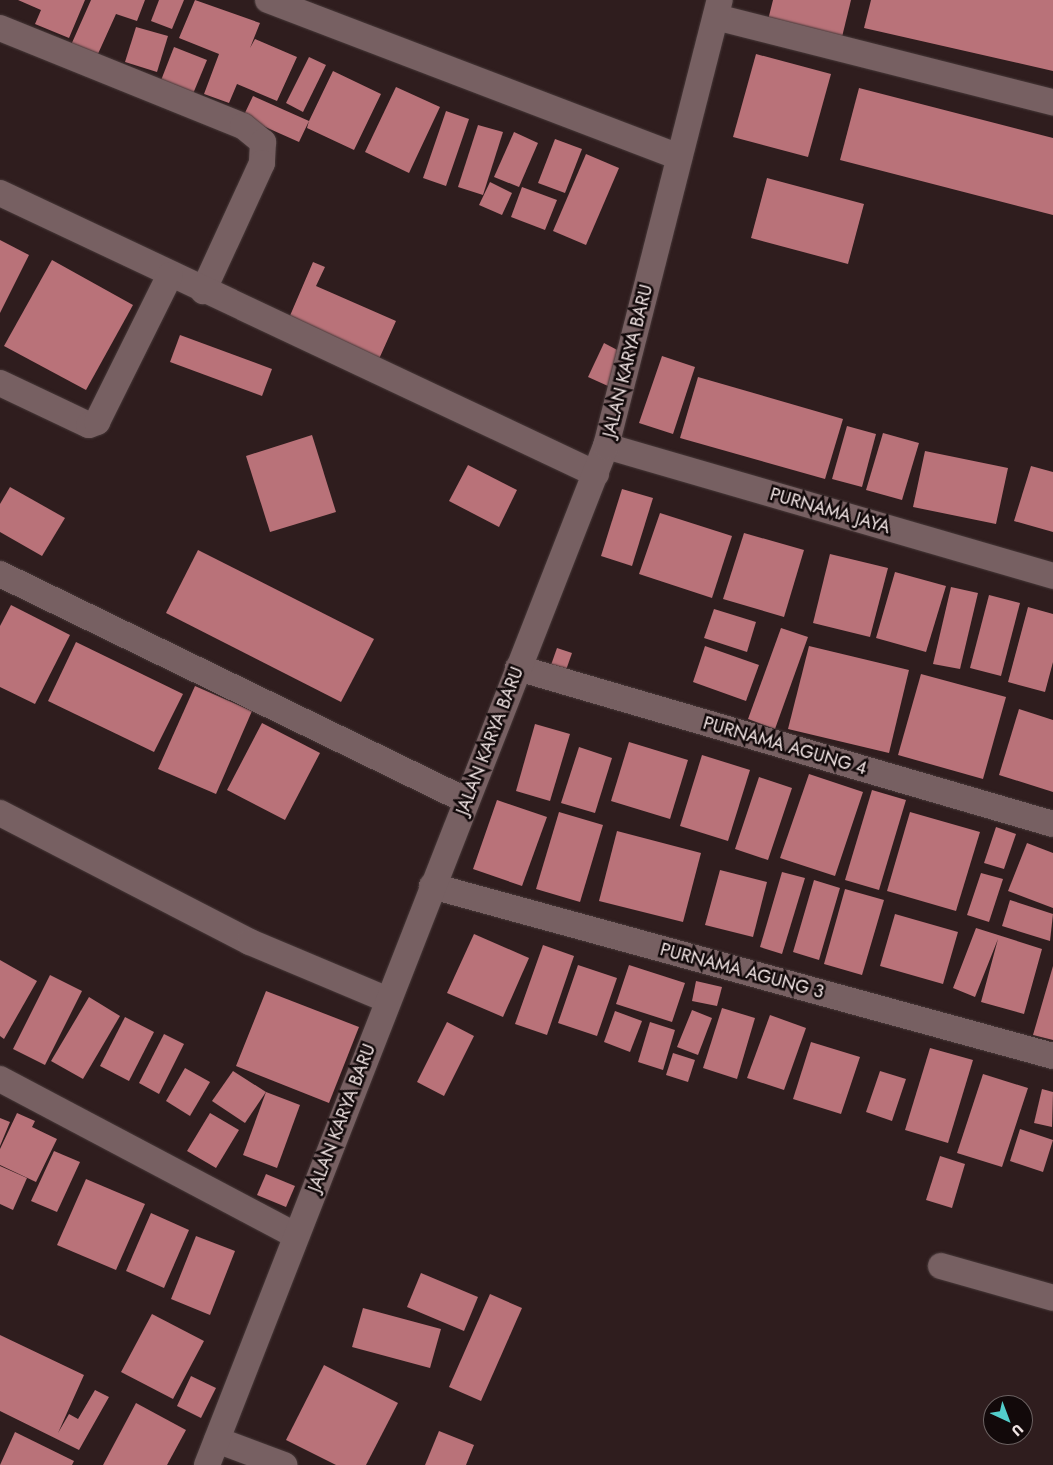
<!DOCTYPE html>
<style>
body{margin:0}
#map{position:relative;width:1053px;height:1465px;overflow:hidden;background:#2f1d1e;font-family:Jost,sans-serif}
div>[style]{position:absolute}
.building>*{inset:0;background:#b97279}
.roads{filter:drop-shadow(0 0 1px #463838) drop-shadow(0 0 1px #463838)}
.minor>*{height:26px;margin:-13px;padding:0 13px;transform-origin:13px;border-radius:13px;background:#776062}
span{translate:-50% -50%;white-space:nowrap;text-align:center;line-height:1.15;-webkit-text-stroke:5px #12090a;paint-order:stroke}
.street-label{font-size:18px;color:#f1e4e4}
.north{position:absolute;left:983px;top:1395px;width:50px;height:50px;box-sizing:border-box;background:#12090a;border:1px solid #6b6161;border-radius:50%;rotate:137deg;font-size:14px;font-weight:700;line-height:20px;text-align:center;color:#f1e4e4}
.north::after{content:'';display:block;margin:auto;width:18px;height:22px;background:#53cdcb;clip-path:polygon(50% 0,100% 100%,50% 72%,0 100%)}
</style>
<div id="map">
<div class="building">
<div style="clip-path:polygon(18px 0,85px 0,69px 38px,35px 24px,41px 10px)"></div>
<div style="clip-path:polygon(91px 0,145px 0,137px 21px,116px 14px,97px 56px,71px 45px)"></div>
<div style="clip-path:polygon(159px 0,184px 0,172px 29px,151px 21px)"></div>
<div style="clip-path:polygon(195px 0,260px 23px,250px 48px,255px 39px,297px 57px,277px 101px,237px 84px,229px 103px,204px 94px,219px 54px,179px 38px)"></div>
<div style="clip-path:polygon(773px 0,851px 0,842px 37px,768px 20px)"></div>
<div style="clip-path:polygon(871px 0,1053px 0,1053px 71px,864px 28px)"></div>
<div style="clip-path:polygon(136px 27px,168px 36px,157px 72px,125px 62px)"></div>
<div style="clip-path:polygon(174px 47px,207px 60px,190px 101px,158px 88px)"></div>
<div style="clip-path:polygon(756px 54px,831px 74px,808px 157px,733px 137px)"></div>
<div style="clip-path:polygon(309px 57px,326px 65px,303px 112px,286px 103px)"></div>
<div style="clip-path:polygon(333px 71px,381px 94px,354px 150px,307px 128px,309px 121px,299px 142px,243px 117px,253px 96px,309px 121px)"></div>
<div style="clip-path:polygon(396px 87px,440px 107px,409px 173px,365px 152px)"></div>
<div style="clip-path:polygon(859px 88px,1053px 138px,1053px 215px,840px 160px)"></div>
<div style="clip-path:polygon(446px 111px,469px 119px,446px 186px,423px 178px)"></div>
<div style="clip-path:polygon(478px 125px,503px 132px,483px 195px,458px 187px)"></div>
<div style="clip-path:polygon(514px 132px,538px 143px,519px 187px,494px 177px)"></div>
<div style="clip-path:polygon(555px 139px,582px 149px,565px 193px,538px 183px)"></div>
<div style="clip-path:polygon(586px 154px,619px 168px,586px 245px,553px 231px)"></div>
<div style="clip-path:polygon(767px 178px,864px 204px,848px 264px,751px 238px)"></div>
<div style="clip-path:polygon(490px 182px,512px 193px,502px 215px,479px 205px)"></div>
<div style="clip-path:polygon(522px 187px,557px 200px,545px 230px,511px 217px)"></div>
<div style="clip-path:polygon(0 240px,29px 255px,0 313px)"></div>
<div style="clip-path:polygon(52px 260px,133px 305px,86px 390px,4px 346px)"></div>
<div style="clip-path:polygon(313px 262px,325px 267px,316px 286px,396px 321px,379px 359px,289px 318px)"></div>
<div style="clip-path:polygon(180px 335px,272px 369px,262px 396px,170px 362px)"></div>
<div style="clip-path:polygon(604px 343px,623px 353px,608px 386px,588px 377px)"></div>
<div style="clip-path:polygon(662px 356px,695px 367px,673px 434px,639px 423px)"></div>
<div style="clip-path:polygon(698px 377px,843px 419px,825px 479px,680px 438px)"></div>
<div style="clip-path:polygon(847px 426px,876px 434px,862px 487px,832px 479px)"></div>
<div style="clip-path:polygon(883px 433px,919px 443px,902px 500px,866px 490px)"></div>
<div style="clip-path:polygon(312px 435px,336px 512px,270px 532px,246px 456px)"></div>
<div style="clip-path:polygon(925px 451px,1008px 468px,996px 524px,913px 507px)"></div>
<div style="clip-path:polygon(468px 465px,517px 490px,499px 527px,449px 501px)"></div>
<div style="clip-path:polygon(1031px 466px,1053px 472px,1053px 532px,1014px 521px)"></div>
<div style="clip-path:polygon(10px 487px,65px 518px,42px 556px,0 532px,0 504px)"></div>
<div style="clip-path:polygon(622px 489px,653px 498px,632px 566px,601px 556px)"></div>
<div style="clip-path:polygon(660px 513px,732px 536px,712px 598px,639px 574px)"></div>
<div style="clip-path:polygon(744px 533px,804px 550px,784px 617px,723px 599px)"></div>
<div style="clip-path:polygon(198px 550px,374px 639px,341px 702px,166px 613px)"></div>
<div style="clip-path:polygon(830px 554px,888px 568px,870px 637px,813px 623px)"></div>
<div style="clip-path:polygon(895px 572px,946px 586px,926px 652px,876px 638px)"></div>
<div style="clip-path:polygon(951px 587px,978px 593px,960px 669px,933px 664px)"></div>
<div style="clip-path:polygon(989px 595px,1020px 603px,1001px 676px,970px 668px)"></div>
<div style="clip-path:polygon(11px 605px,70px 635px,35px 704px,0 687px,0 626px)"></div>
<div style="clip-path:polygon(1028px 607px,1053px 614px,1053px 662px,1045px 692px,1008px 682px)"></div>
<div style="clip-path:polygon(714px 609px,756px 622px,747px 652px,704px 638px)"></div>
<div style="clip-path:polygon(781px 628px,808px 637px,775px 729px,748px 719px)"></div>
<div style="clip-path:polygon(76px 642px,183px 694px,154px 752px,48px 701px)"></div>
<div style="clip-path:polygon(705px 646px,759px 665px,746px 701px,693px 682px)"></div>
<div style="clip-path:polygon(809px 646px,909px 670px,889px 753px,788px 729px)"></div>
<div style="clip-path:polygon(557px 648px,572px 653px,566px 670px,551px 665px)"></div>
<div style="clip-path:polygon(921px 674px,1006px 697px,983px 779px,898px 755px)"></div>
<div style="clip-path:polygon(195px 686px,252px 711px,216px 794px,158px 769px)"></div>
<div style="clip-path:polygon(1019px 709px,1053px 720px,1053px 792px,999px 775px)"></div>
<div style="clip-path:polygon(262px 723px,320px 753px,285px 820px,227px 790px)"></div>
<div style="clip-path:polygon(535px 724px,570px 734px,550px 801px,516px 791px)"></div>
<div style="clip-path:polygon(629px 742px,688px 760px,670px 819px,611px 801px)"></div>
<div style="clip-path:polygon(579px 747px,612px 758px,595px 813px,561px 803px)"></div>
<div style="clip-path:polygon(702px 755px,750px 770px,728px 841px,680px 826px)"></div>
<div style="clip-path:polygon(809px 774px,863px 792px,835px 876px,780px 858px)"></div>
<div style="clip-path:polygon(759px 777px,792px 788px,768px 860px,735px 849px)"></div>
<div style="clip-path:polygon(872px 790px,906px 800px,879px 890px,845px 880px)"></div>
<div style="clip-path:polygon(497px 800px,547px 817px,522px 886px,473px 869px)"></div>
<div style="clip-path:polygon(559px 812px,603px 825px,580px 902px,536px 889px)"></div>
<div style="clip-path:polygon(910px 812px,980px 832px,956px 911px,887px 891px)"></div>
<div style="clip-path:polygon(996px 827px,1016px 834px,1004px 869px,984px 863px)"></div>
<div style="clip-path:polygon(617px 831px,701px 853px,683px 922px,599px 901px)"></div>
<div style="clip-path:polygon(1027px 843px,1053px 853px,1053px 908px,1008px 891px)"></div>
<div style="clip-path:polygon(720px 870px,767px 882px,753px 937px,705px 925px)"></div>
<div style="clip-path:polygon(782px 872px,805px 878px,782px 954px,760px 947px)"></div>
<div style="clip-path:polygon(981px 873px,1003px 879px,989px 922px,967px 915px)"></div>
<div style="clip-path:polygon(814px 880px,840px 888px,819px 960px,793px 952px)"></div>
<div style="clip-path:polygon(845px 889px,884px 900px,862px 975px,824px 964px)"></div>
<div style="clip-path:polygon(1010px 900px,1053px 914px,1050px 941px,1002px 926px)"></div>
<div style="clip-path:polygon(895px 914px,958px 932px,943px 984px,880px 966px)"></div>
<div style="clip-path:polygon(976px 928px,1042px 949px,1024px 1014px,981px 1002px,998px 939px,975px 997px,953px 988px)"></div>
<div style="clip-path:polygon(474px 934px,529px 958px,503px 1017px,447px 993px)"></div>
<div style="clip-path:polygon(543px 945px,574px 956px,547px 1035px,515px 1024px)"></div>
<div style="clip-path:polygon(0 960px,37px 981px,4px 1039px,0 1036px)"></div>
<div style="clip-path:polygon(578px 965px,617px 978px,597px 1036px,558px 1023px)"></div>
<div style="clip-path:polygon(629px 965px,685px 983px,672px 1022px,616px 1004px)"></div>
<div style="clip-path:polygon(1053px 966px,1053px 1040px,1033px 1035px)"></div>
<div style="clip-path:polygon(50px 975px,82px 991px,45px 1065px,13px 1049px)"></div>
<div style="clip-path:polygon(696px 981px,722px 987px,717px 1006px,692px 1001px)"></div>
<div style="clip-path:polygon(266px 991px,359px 1027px,329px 1103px,236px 1066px)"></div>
<div style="clip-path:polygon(89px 997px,120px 1016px,83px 1079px,51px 1061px)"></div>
<div style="clip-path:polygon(722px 1008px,755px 1018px,737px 1079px,703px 1068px)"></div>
<div style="clip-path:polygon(692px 1010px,712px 1018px,698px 1055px,677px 1047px)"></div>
<div style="clip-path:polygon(615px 1011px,642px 1021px,630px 1052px,604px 1042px)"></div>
<div style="clip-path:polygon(770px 1015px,806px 1028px,784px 1090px,747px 1078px)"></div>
<div style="clip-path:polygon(125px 1017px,154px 1032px,129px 1081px,100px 1066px)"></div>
<div style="clip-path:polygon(447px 1022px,474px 1036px,444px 1096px,417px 1082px)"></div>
<div style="clip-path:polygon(650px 1022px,675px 1030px,663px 1070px,638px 1062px)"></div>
<div style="clip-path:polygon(164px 1034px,184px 1044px,159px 1094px,139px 1083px)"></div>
<div style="clip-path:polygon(811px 1042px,860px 1057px,841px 1114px,793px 1099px)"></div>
<div style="clip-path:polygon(930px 1048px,973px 1060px,948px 1143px,905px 1130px)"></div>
<div style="clip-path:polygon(673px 1053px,695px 1060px,688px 1082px,666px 1075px)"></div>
<div style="clip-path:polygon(185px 1068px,210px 1082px,190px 1116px,166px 1101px)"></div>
<div style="clip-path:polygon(233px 1071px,266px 1092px,245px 1123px,212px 1101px)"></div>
<div style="clip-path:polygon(880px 1071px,906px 1079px,892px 1121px,866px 1112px)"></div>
<div style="clip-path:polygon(983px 1074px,1028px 1088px,1002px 1167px,957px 1153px)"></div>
<div style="clip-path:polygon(1042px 1089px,1053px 1092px,1052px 1127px,1034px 1123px)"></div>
<div style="clip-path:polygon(266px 1092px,300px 1105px,277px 1168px,243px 1155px)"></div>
<div style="clip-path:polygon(17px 1113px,35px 1121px,32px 1127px,57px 1139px,36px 1182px,0 1165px,0 1149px)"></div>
<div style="clip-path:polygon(210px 1113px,239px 1130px,216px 1168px,187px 1151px)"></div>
<div style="clip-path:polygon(0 1118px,10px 1122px,0 1146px)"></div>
<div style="clip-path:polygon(1020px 1129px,1053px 1140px,1043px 1172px,1010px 1161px)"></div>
<div style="clip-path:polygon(54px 1151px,80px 1162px,57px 1212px,31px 1201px)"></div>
<div style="clip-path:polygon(940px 1156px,965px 1164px,952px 1208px,926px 1200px)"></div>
<div style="clip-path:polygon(0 1166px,27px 1178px,13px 1210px,0 1204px)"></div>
<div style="clip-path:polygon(266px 1174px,295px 1186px,286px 1207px,257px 1195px)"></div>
<div style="clip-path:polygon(86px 1179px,145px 1204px,116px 1270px,57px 1245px)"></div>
<div style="clip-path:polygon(151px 1213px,189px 1230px,164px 1288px,126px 1271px)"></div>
<div style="clip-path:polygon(196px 1236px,235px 1251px,210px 1315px,171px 1299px)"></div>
<div style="clip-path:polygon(421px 1273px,478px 1297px,464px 1331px,407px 1307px)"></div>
<div style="clip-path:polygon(490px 1294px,522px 1308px,481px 1401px,449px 1387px)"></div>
<div style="clip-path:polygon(363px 1308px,441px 1329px,430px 1368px,352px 1347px)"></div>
<div style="clip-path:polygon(152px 1314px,204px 1341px,173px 1399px,121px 1372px)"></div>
<div style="clip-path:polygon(0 1335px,84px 1375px,58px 1433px,69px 1414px,78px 1419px,95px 1390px,109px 1397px,79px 1450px,0 1411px)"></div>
<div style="clip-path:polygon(324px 1365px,398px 1403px,366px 1465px,336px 1465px,286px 1440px)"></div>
<div style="clip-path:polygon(191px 1376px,216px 1388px,201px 1418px,177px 1406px)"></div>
<div style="clip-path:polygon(136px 1403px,186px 1430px,167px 1465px,103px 1465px)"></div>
<div style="clip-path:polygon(439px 1431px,474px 1445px,466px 1465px,425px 1465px)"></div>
<div style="clip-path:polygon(15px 1432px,74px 1461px,72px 1465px,0 1465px)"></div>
</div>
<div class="roads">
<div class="minor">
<div style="left:268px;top:0;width:440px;rotate:20.9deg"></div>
<div style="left:716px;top:17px;width:348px;rotate:14.2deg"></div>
<div style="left:0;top:28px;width:262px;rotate:22deg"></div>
<div style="left:243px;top:126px;width:26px;rotate:39deg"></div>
<div style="left:263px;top:142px;width:21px;rotate:93deg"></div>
<div style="left:262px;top:163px;width:141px;rotate:114.7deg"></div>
<div style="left:0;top:193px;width:659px;rotate:25.24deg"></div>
<div style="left:0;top:383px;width:98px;rotate:25.3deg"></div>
<div style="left:89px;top:425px;width:9px;rotate:-21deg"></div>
<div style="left:97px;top:422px;width:164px;rotate:-63.6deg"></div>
<div style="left:606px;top:446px;width:466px;rotate:16.2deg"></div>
<div style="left:0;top:574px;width:519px;rotate:25.92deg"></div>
<div style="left:518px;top:668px;width:557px;rotate:16.26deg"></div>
<div style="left:0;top:813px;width:281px;rotate:27.3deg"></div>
<div style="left:250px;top:942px;width:150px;rotate:22.8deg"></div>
<div style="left:432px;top:886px;width:644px;rotate:15.31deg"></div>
<div style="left:0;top:1079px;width:335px;rotate:27.9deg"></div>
<div style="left:941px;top:1266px;width:116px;rotate:15.9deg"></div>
<div style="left:217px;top:1440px;width:72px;rotate:20.5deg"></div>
<div style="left:207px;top:1465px;width:1094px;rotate:-68.62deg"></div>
<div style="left:606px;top:446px;width:460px;rotate:-75.7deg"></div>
</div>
</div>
<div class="street-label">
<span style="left:628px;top:361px;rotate:-76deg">JALAN KARYA BARU</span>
<span style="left:830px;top:511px;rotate:16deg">PURNAMA JAYA</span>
<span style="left:490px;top:741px;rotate:-69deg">JALAN KARYA BARU</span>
<span style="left:785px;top:746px;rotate:16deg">PURNAMA AGUNG 4</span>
<span style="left:742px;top:971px;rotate:15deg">PURNAMA AGUNG 3</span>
<span style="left:342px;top:1118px;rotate:-69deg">JALAN KARYA BARU</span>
</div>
<div class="north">U</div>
</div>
